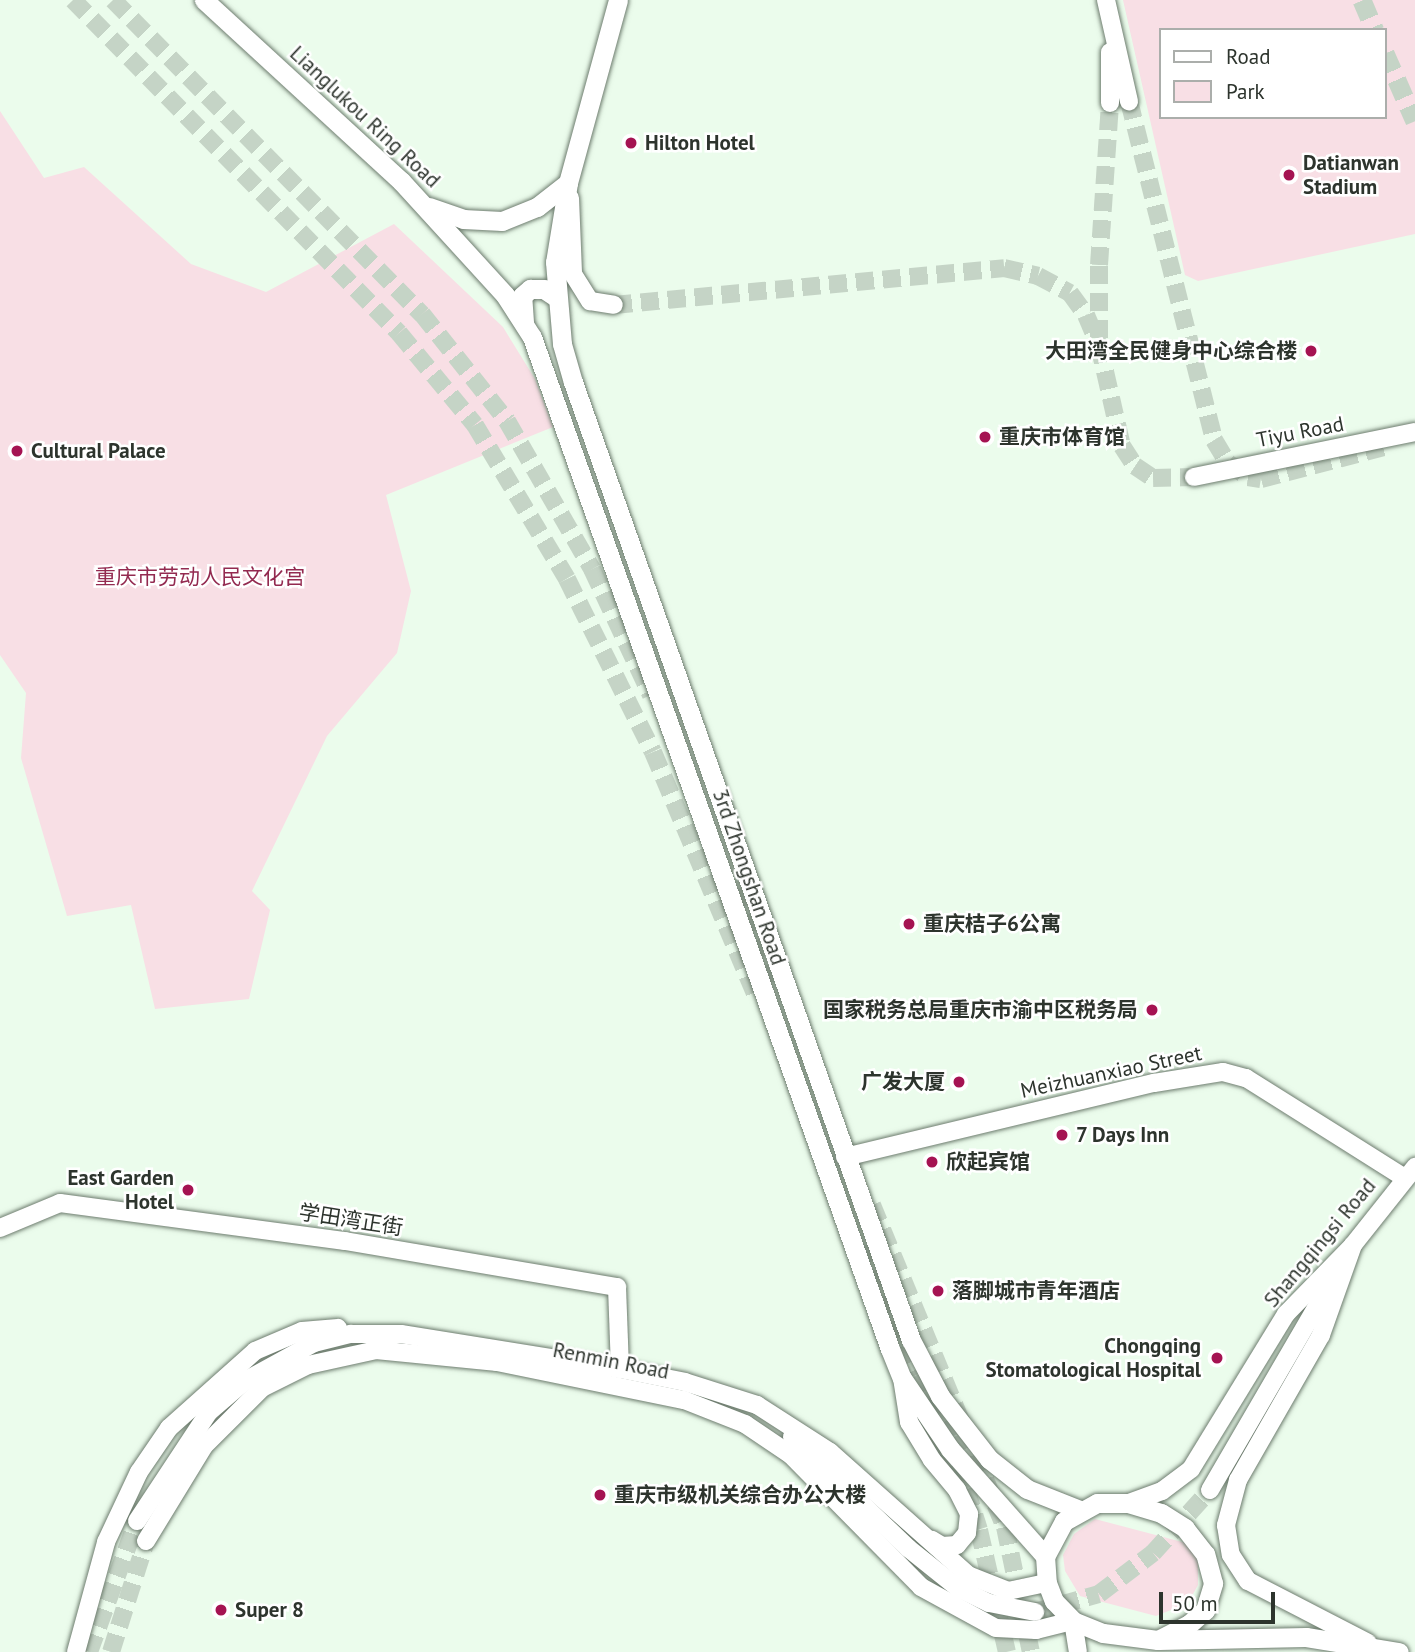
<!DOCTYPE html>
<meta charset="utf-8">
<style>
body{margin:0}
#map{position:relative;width:1415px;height:1652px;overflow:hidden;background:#ebfcec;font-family:"PT Sans","Noto Sans SC",sans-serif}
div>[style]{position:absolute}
.green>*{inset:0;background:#f8dfe5}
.secondary-tunnel>*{height:18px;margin-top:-9px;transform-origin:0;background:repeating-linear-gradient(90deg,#c5d4c6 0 18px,transparent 0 27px)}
.primary-tunnel>*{height:19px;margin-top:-9.5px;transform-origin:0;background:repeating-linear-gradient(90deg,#c5d4c6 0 19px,transparent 0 29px)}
.roads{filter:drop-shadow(0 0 2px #6d7c6e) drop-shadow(0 0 2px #6d7c6e)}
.secondary>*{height:18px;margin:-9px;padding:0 9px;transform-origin:9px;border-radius:9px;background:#fff}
.primary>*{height:19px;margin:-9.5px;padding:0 9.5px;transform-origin:9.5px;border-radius:9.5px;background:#fff}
.dots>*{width:19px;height:19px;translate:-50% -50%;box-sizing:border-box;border:4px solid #fff;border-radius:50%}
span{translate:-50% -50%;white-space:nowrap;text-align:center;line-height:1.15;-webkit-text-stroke:5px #fff;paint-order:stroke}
.street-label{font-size:21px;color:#2d342d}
.poi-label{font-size:21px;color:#2d342d;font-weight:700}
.left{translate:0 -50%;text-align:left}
.right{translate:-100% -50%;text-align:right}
.park-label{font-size:21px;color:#932a50}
.legend{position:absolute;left:1159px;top:28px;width:228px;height:91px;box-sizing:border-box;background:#fff;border:2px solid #abaeab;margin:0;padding:9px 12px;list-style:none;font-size:21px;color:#2d342d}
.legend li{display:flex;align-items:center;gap:14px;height:35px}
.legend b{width:35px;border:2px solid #abaeab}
.scale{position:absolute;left:1159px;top:1592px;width:116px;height:32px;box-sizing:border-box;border:4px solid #2d342d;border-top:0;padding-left:9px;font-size:21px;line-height:24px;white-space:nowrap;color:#2d342d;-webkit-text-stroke:5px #fff;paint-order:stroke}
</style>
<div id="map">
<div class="green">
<div style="clip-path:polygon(evenodd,1123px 0,1415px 0,1415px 234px,1198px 281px,1185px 275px,1123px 0,1161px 30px,1385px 30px,1385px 117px,1161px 117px,1161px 30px)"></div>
<div style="clip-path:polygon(0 111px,44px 178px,84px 167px,191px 264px,266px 292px,394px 224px,503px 327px,535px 379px,553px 427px,386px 495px,411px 591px,397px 653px,327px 736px,252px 891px,270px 910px,249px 999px,155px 1009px,131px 905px,67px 916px,21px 758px,26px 693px,0 655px)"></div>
<div style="clip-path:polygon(1095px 1519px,1186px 1543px,1198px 1561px,1198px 1585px,1188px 1603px,1156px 1616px,1080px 1596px,1065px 1571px,1063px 1555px,1074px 1534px)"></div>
</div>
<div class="secondary-tunnel">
<div style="left:73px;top:0;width:466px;rotate:45.6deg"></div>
<div style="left:399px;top:333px;width:119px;rotate:50.4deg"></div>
<div style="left:475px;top:425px;width:179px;rotate:59.1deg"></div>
<div style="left:567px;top:579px;width:193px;rotate:63.6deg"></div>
<div style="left:653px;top:752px;width:267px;rotate:67.1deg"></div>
<div style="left:113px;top:0;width:441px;rotate:45.5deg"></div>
<div style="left:422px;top:314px;width:137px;rotate:51.5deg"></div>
<div style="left:507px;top:421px;width:171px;rotate:60.1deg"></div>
<div style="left:592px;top:569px;width:139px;rotate:64.9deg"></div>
<div style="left:1129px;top:101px;width:349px;rotate:75.9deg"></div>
<div style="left:1214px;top:440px;width:27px;rotate:59deg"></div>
<div style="left:1228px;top:463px;width:24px;rotate:35deg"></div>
<div style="left:1248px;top:477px;width:13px;rotate:9deg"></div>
<div style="left:1261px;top:479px;width:131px;rotate:-14.6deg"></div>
<div style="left:614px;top:305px;width:392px;rotate:-5.4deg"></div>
<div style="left:1004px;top:268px;width:35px;rotate:13deg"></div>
<div style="left:1038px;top:276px;width:36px;rotate:28deg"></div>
<div style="left:1070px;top:293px;width:27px;rotate:54deg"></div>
<div style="left:1086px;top:315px;width:33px;rotate:67deg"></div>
<div style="left:1099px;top:345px;width:104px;rotate:77.2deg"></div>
<div style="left:1122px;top:446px;width:24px;rotate:57deg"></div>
<div style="left:1135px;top:466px;width:22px;rotate:34deg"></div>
<div style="left:1153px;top:478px;width:41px;rotate:-1.4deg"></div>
<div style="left:1099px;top:338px;width:73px;rotate:-90deg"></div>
<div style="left:1099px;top:265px;width:162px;rotate:-86.1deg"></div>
<div style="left:736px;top:890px;width:106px;rotate:66.6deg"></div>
<div style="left:872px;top:1205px;width:348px;rotate:67.6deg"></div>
<div style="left:1005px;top:1527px;width:128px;rotate:78.3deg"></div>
<div style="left:862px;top:1246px;width:140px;rotate:66.9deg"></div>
<div style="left:917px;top:1375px;width:71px;rotate:62.4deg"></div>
<div style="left:950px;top:1438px;width:96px;rotate:72.5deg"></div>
<div style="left:979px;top:1530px;width:125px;rotate:77.1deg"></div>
<div style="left:1035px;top:1612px;width:66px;rotate:-15.7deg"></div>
<div style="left:1099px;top:1594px;width:68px;rotate:-37.2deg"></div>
<div style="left:1153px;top:1553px;width:85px;rotate:-47.9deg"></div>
<div style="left:89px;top:1652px;width:140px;rotate:-69.9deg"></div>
<div style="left:111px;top:1652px;width:116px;rotate:-72.5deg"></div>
</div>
<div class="primary-tunnel">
<div style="left:1362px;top:0;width:33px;rotate:67deg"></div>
<div style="left:1385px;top:53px;width:74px;rotate:66.2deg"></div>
</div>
<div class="roads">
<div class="secondary">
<div style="left:1106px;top:0;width:104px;rotate:77.2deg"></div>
<div style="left:1110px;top:103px;width:51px;rotate:-90deg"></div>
<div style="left:570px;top:198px;width:76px;rotate:87.7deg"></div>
<div style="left:573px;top:274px;width:32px;rotate:58deg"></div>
<div style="left:590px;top:301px;width:24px;rotate:9deg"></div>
<div style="left:1194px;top:477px;width:226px;rotate:-11.5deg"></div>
<div style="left:845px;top:1157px;width:318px;rotate:-13.5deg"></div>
<div style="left:1154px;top:1083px;width:70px;rotate:-9.1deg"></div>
<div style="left:1223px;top:1072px;width:24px;rotate:15deg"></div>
<div style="left:1246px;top:1078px;width:186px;rotate:32.2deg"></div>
<div style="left:0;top:1228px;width:65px;rotate:-22.6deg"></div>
<div style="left:60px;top:1203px;width:288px;rotate:7.6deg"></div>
<div style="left:345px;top:1241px;width:276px;rotate:9.6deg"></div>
<div style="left:617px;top:1287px;width:82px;rotate:87.9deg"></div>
<div style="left:1353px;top:1245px;width:96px;rotate:109.6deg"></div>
<div style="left:1321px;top:1335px;width:167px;rotate:119.8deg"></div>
<div style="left:1238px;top:1480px;width:47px;rotate:104.9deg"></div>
<div style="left:1226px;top:1525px;width:30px;rotate:81deg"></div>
<div style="left:1231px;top:1555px;width:31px;rotate:57deg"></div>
<div style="left:1248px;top:1581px;width:135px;rotate:27.3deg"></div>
<div style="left:902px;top:1378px;width:45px;rotate:81deg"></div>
<div style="left:909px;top:1422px;width:44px;rotate:58.8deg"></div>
<div style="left:932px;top:1460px;width:39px;rotate:50deg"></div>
<div style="left:957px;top:1490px;width:27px;rotate:63deg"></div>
<div style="left:969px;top:1514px;width:19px;rotate:96deg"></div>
<div style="left:967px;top:1533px;width:16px;rotate:130deg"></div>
<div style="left:957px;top:1545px;width:15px;rotate:176deg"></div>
<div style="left:942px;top:1546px;width:12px;rotate:-149deg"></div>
<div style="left:792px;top:1437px;width:161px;rotate:43.7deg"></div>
<div style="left:908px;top:1548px;width:64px;rotate:38.7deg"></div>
<div style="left:958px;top:1588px;width:34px;rotate:26deg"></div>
<div style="left:989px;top:1603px;width:47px;rotate:11.1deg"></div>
<div style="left:1210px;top:1490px;width:238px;rotate:-59.8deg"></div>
<div style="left:1129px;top:1503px;width:35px;rotate:-20deg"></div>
<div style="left:1162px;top:1491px;width:36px;rotate:-37deg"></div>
<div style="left:1191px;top:1469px;width:182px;rotate:-58.5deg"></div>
<div style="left:1286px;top:1314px;width:96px;rotate:-45.8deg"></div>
<div style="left:1353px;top:1245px;width:100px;rotate:-51.5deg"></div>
<div style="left:137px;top:1521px;width:131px;rotate:-56.6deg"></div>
<div style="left:209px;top:1412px;width:48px;rotate:-40.7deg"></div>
<div style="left:245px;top:1381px;width:79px;rotate:-28.8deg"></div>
<div style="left:314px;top:1343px;width:38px;rotate:-14deg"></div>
<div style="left:351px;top:1334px;width:50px"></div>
<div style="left:401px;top:1334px;width:222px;rotate:9.1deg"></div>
<div style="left:620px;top:1369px;width:66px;rotate:11.3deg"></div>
<div style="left:685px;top:1382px;width:76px;rotate:17.7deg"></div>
<div style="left:757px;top:1405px;width:87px;rotate:32.8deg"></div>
<div style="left:830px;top:1452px;width:185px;rotate:41.7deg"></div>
<div style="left:968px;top:1575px;width:43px;rotate:21.8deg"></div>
<div style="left:1008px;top:1591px;width:40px;rotate:-12deg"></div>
<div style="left:146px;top:1541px;width:111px;rotate:-58.6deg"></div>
<div style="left:204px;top:1446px;width:82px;rotate:-45deg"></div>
<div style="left:262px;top:1388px;width:51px;rotate:-26.6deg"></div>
<div style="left:308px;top:1365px;width:70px;rotate:-12.4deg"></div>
<div style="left:376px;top:1350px;width:122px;rotate:5.7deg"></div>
<div style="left:497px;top:1362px;width:191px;rotate:11.5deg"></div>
<div style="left:684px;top:1400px;width:66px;rotate:21.5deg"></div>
<div style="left:745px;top:1424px;width:55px;rotate:34deg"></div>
<div style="left:791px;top:1455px;width:185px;rotate:45.4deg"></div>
<div style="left:921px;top:1587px;width:85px;rotate:28.7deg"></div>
<div style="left:996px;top:1628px;width:40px;rotate:2.9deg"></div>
<div style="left:1036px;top:1630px;width:38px;rotate:-14deg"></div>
<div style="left:1073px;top:1621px;width:31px;rotate:81deg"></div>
<div style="left:76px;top:1652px;width:114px;rotate:-74.7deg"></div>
<div style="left:106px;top:1542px;width:77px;rotate:-64.8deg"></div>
<div style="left:139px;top:1472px;width:53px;rotate:-55.7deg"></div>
<div style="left:169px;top:1428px;width:115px;rotate:-41.8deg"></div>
<div style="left:255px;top:1351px;width:51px;rotate:-23.1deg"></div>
<div style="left:302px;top:1331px;width:36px;rotate:-5deg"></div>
</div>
<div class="primary">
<div style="left:204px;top:0;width:268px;rotate:42.6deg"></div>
<div style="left:401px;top:181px;width:154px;rotate:47.6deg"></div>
<div style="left:505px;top:295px;width:50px;rotate:57.3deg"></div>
<div style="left:532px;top:337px;width:1073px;rotate:70.52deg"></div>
<div style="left:890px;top:1349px;width:31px;rotate:68deg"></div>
<div style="left:902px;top:1378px;width:86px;rotate:55.9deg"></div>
<div style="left:950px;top:1449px;width:143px;rotate:48.4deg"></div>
<div style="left:618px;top:0;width:190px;rotate:105.3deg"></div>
<div style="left:568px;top:183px;width:80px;rotate:99.3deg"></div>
<div style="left:555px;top:262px;width:82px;rotate:85.1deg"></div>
<div style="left:562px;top:344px;width:40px;rotate:74deg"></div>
<div style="left:573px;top:382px;width:1016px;rotate:70.57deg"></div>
<div style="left:911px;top:1340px;width:63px;rotate:62.6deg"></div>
<div style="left:940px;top:1396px;width:80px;rotate:52.1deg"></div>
<div style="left:989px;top:1459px;width:48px;rotate:38.3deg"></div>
<div style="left:1027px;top:1489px;width:57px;rotate:21.6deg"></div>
<div style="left:429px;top:207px;width:36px;rotate:19deg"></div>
<div style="left:463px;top:219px;width:39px;rotate:3deg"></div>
<div style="left:502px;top:221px;width:38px;rotate:-22deg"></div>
<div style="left:537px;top:207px;width:39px;rotate:-38deg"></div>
<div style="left:524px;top:322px;width:26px;rotate:-94deg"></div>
<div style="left:522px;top:296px;width:11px;rotate:-41deg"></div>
<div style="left:530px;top:289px;width:14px"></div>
<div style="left:544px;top:289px;width:14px;rotate:34deg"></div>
<div style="left:1158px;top:1640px;width:34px;rotate:-27deg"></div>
<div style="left:1188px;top:1625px;width:23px;rotate:-41deg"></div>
<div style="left:1205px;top:1610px;width:28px;rotate:-73deg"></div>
<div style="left:1213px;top:1583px;width:30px;rotate:-105deg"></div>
<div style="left:1205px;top:1554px;width:33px;rotate:-128deg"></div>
<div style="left:1185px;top:1528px;width:28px;rotate:-148deg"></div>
<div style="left:1161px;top:1513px;width:34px;rotate:-163deg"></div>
<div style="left:1129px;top:1503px;width:32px;rotate:180deg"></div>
<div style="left:1097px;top:1503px;width:38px;rotate:151deg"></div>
<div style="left:1064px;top:1521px;width:40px;rotate:118deg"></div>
<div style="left:1045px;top:1556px;width:27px;rotate:86deg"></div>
<div style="left:1047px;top:1583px;width:19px;rotate:69deg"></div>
<div style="left:1054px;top:1601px;width:28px;rotate:46deg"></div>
<div style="left:1073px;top:1621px;width:32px;rotate:22deg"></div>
<div style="left:1103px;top:1633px;width:55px;rotate:7.3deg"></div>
<div style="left:1158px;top:1640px;width:148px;rotate:-1.2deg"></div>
<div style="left:1306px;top:1637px;width:94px;rotate:9.2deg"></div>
</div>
</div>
<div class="dots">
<div style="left:631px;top:143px;background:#a51352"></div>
<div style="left:1289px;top:175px;background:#a51352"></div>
<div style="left:1311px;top:351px;background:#a51352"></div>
<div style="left:985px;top:437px;background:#a51352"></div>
<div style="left:17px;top:451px;background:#a51352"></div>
<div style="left:909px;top:924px;background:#a51352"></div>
<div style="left:1152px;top:1010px;background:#a51352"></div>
<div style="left:959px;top:1082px;background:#a51352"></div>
<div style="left:1062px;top:1135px;background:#a51352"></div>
<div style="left:932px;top:1162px;background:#a51352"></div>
<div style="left:188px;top:1190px;background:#a51352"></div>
<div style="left:938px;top:1291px;background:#a51352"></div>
<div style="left:1217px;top:1358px;background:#a51352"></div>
<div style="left:600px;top:1495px;background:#a51352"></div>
<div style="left:221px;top:1610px;background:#a51352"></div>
</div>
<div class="street-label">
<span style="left:365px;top:117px;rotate:43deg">Lianglukou Ring Road</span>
<span style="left:1300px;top:432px;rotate:-11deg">Tiyu Road</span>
<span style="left:749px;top:877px;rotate:71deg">3rd Zhongshan Road</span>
<span style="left:1111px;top:1072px;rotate:-12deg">Meizhuanxiao Street</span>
<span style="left:351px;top:1220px;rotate:9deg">学田湾正街</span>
<span style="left:1320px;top:1243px;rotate:-50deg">Shangqingsi Road</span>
<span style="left:611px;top:1361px;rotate:11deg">Renmin Road</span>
</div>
<div class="poi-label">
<span class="left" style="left:645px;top:143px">Hilton Hotel</span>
<span class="left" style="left:1303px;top:175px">Datianwan<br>Stadium</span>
<span class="right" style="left:1297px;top:351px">大田湾全民健身中心综合楼</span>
<span class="left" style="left:999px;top:437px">重庆市体育馆</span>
<span class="left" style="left:31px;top:451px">Cultural Palace</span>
<span class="left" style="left:923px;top:924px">重庆桔子6公寓</span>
<span class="right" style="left:1138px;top:1010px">国家税务总局重庆市渝中区税务局</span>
<span class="right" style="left:945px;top:1082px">广发大厦</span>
<span class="left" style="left:1076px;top:1135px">7 Days Inn</span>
<span class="left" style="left:946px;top:1162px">欣起宾馆</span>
<span class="right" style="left:174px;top:1190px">East Garden<br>Hotel</span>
<span class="left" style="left:952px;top:1291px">落脚城市青年酒店</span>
<span class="right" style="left:1201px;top:1358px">Chongqing<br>Stomatological Hospital</span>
<span class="left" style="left:614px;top:1495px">重庆市级机关综合办公大楼</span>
<span class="left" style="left:235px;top:1610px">Super 8</span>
</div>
<div class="park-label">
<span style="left:200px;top:577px">重庆市劳动人民文化宫</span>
</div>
<ul class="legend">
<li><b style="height:9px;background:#fff"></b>Road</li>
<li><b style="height:19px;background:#f8dfe5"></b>Park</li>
</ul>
<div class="scale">50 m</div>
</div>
